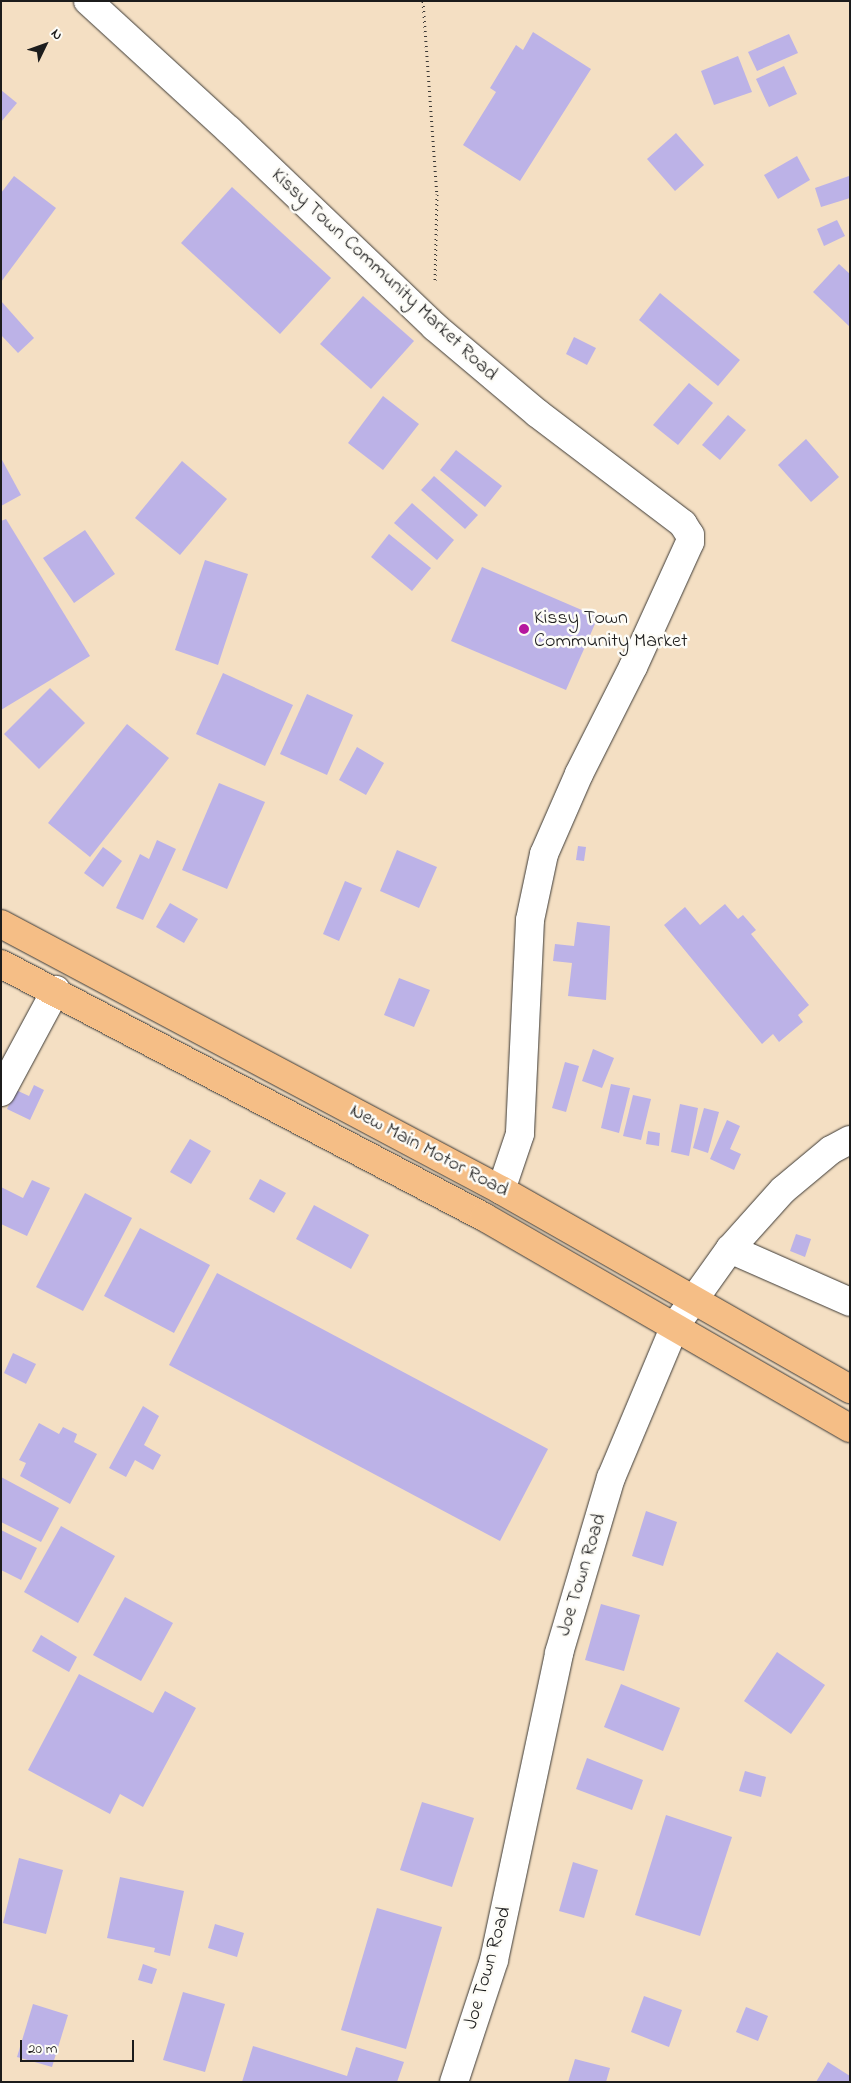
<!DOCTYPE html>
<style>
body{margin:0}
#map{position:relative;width:851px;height:2083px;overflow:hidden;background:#f4dfc3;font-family:"Indie Flower",sans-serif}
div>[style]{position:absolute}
.building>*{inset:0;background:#bcb2e7}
.path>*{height:3px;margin-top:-1.5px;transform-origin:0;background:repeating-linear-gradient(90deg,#3c3935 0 1px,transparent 0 5px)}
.roads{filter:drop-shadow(0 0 1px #3c3935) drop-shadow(0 0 1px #3c3935)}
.minor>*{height:28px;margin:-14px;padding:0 14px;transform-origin:14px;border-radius:14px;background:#fff}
.highway>*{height:28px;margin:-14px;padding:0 14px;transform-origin:14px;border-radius:14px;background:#f5be86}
.dots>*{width:14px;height:14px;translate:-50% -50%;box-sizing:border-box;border:2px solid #fdfcf7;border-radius:50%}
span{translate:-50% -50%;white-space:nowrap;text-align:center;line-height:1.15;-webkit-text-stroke:5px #fdfcf7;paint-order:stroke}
.street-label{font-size:20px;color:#1c1c1c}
.poi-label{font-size:20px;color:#1c1c1c}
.left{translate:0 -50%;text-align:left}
.frame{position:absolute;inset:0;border:2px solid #1c1c1c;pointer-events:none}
.north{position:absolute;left:20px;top:20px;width:50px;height:50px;-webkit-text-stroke:4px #fdfcf7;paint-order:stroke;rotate:48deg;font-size:14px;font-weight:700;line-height:20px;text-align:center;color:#1c1c1c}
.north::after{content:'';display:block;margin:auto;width:18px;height:22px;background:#1c1c1c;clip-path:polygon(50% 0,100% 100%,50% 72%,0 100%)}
.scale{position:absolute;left:20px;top:2040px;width:114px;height:22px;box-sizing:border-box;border:2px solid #1c1c1c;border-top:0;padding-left:6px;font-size:15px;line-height:18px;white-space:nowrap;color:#1c1c1c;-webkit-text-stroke:4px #fdfcf7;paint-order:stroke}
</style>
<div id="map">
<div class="building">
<div style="clip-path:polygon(533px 32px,591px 69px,520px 181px,463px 145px,496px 92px,490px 88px,516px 45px,523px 50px)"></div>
<div style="clip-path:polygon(789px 34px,798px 53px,757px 71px,748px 52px)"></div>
<div style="clip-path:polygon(738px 56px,752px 92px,714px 105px,701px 71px)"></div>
<div style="clip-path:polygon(784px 66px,797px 94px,769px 107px,756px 79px)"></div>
<div style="clip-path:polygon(1px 90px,17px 103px,1px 122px)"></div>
<div style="clip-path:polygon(676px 133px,704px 165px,675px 191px,647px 159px)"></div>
<div style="clip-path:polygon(797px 156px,810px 180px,778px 199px,764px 175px)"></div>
<div style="clip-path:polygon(14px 176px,56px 208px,1px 282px,1px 193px)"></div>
<div style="clip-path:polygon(849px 176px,850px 198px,821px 207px,815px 188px)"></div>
<div style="clip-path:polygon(232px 187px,331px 278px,280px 334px,181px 243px)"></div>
<div style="clip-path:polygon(837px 220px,845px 236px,824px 246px,817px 229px)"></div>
<div style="clip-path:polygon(839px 264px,850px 274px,850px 327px,813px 292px)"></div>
<div style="clip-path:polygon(660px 293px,740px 360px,718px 386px,639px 320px)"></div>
<div style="clip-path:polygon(363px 296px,414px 341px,371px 389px,320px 344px)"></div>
<div style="clip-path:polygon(1px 301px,34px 338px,18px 353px,1px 335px)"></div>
<div style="clip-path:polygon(574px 337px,596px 348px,587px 365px,566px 354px)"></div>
<div style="clip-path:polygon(689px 383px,713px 403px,678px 445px,653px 425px)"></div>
<div style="clip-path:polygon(383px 396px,419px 424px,383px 470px,348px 443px)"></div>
<div style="clip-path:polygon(728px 415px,746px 430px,720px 460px,702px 445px)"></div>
<div style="clip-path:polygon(806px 439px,839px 477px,811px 502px,778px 465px)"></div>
<div style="clip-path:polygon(456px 450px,502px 486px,485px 507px,440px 470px)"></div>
<div style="clip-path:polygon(1px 458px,21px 495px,1px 506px)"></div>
<div style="clip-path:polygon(182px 461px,227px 499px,180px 555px,135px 518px)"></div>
<div style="clip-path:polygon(434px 476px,478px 515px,465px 529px,421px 490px)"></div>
<div style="clip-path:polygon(412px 503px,454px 540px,437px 560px,394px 523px)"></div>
<div style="clip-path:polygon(6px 519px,90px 656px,1px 710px,1px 521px)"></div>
<div style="clip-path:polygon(85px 530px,115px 574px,74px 603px,43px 558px)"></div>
<div style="clip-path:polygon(389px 534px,431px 568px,412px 591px,371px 557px)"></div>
<div style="clip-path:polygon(205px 560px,248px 574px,218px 665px,175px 650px)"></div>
<div style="clip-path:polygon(482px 567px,598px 617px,566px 690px,451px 641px)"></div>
<div style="clip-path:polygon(223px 673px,293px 705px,265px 766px,196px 734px)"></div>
<div style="clip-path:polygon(50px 688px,85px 723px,39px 769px,4px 734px)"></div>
<div style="clip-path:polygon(307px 694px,353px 715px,327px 775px,280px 754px)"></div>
<div style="clip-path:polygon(127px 724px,169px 758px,90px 857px,48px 823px)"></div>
<div style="clip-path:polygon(357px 747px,384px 763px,366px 795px,339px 780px)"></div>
<div style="clip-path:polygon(219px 783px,265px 802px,227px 889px,182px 870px)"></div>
<div style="clip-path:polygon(157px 840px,176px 849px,143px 920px,116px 908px,140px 854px,149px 859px)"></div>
<div style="clip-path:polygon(578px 846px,586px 847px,584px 861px,576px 860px)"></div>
<div style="clip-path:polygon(103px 847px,122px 861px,103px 887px,84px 873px)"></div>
<div style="clip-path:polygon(397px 850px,437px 867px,419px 908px,380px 891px)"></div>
<div style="clip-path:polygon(345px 881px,362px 888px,339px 941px,323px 934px)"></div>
<div style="clip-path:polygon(170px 903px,198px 919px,184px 943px,156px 927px)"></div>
<div style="clip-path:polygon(725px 904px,738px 919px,743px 915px,756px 930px,751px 934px,809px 1005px,798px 1015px,803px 1022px,779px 1042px,773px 1034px,762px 1044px,664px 925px,685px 907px,700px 925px)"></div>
<div style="clip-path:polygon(577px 922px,610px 926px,606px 1000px,568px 996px,572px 963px,553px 961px,555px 944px,574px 946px)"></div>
<div style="clip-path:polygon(399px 978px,430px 990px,414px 1027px,384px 1015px)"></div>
<div style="clip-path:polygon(593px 1049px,614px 1058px,602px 1088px,582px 1081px)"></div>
<div style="clip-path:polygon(565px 1062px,579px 1066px,566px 1112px,552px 1108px)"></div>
<div style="clip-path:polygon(611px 1084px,630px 1088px,619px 1133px,601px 1128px)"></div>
<div style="clip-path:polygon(34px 1085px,44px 1090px,30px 1120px,7px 1109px,16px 1090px,29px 1096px)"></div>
<div style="clip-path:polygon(633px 1095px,651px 1099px,641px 1140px,623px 1136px)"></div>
<div style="clip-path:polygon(680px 1104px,698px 1108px,689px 1156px,671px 1152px)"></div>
<div style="clip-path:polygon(704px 1108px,719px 1112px,708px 1153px,693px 1148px)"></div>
<div style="clip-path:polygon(727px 1120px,740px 1126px,730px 1149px,741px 1154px,734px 1170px,710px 1159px)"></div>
<div style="clip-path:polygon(648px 1131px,660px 1133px,659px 1146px,646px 1144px)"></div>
<div style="clip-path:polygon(190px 1139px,211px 1151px,191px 1184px,170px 1172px)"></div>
<div style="clip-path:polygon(260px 1179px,286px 1193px,274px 1213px,249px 1199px)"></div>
<div style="clip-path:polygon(32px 1180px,50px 1188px,27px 1236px,1px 1224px,1px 1187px,23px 1198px)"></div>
<div style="clip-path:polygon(85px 1193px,132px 1218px,83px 1311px,36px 1287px)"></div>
<div style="clip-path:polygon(314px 1205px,369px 1235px,351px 1269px,296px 1239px)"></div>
<div style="clip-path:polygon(140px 1228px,210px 1265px,174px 1333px,104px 1296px)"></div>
<div style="clip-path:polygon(796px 1234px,811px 1239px,805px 1257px,790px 1251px)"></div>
<div style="clip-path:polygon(217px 1273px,548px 1449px,500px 1541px,169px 1365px)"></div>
<div style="clip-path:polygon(13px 1353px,36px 1364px,26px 1384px,4px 1373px)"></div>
<div style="clip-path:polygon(143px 1406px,159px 1416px,144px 1445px,161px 1455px,153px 1470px,135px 1460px,126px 1477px,109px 1468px)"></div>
<div style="clip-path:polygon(39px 1423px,59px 1434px,63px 1427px,77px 1434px,74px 1442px,97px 1454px,70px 1504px,20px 1476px,26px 1463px,19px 1460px)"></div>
<div style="clip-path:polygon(1px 1477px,59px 1508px,41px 1542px,1px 1522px)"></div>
<div style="clip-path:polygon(646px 1511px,677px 1522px,663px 1566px,632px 1556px)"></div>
<div style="clip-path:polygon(61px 1526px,115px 1556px,78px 1623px,24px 1592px)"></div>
<div style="clip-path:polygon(1px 1530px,37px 1548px,21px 1580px,1px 1570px)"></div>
<div style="clip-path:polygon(125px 1597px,173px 1623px,141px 1681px,93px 1655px)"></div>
<div style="clip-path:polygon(601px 1604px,640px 1615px,624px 1671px,585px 1660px)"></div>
<div style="clip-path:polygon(41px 1635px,77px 1657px,69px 1672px,32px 1651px)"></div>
<div style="clip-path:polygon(777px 1652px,825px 1685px,791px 1734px,744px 1701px)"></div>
<div style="clip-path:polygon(79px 1674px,153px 1713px,165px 1691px,196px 1708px,143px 1807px,120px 1794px,110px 1814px,28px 1770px)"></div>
<div style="clip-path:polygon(621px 1684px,680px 1708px,663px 1751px,604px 1727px)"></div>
<div style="clip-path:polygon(587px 1758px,643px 1780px,632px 1810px,576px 1789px)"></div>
<div style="clip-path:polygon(745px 1771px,766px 1777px,761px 1797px,739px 1791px)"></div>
<div style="clip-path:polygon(422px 1802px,474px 1818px,452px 1887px,400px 1870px)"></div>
<div style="clip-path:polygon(666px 1815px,732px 1837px,700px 1936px,635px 1915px)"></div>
<div style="clip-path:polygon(19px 1858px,63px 1870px,46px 1934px,3px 1923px)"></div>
<div style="clip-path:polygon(573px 1862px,598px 1870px,584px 1918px,559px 1911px)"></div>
<div style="clip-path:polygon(120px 1877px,184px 1891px,170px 1956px,154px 1952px,155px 1948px,107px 1938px)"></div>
<div style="clip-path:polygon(377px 1908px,442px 1927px,406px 2049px,341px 2030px)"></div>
<div style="clip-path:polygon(215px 1924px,244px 1933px,237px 1957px,208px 1948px)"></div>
<div style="clip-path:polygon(143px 1964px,157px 1969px,152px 1984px,138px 1980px)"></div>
<div style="clip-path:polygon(183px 1992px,225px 2004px,205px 2072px,163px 2060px)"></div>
<div style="clip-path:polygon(644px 1996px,682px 2010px,669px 2047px,631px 2032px)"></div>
<div style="clip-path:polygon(33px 2004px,68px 2015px,52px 2067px,17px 2057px)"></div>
<div style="clip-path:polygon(746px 2007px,768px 2016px,758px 2041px,736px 2032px)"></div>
<div style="clip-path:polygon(253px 2046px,347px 2076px,356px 2047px,404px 2062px,397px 2082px,242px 2082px)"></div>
<div style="clip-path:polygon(575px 2059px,610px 2068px,606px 2082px,568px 2082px)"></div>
<div style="clip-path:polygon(828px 2062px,850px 2076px,850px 2082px,816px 2082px)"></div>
</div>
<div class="path">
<div style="left:423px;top:1px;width:194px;rotate:85.9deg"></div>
<div style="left:437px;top:194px;width:87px;rotate:91.3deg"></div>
</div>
<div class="roads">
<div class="minor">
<div style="left:88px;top:1px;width:191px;rotate:42.5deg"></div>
<div style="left:229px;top:130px;width:285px;rotate:43.7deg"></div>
<div style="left:435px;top:327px;width:133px;rotate:40.1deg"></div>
<div style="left:537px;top:413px;width:183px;rotate:37.2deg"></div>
<div style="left:683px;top:524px;width:13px;rotate:58deg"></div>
<div style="left:690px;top:535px;width:7px;rotate:90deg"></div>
<div style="left:690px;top:542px;width:137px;rotate:114.5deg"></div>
<div style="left:633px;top:667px;width:120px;rotate:116.8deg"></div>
<div style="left:579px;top:774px;width:87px;rotate:113.6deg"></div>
<div style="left:544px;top:854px;width:67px;rotate:102deg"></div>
<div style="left:530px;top:920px;width:214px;rotate:92.7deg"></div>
<div style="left:520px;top:1134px;width:59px;rotate:108.7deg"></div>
<div style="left:1px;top:1092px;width:116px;rotate:-61.7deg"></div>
<div style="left:730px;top:1249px;width:131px;rotate:23.8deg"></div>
<div style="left:454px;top:2082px;width:128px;rotate:-71.8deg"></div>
<div style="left:494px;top:1960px;width:314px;rotate:-78deg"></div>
<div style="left:559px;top:1653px;width:183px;rotate:-73.5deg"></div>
<div style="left:611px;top:1478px;width:165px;rotate:-67.2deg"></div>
<div style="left:675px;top:1326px;width:95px;rotate:-54.5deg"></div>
<div style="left:730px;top:1249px;width:79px;rotate:-48.1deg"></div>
<div style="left:783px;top:1190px;width:62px;rotate:-39.8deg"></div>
<div style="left:831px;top:1150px;width:21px;rotate:-28deg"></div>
</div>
<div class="highway">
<div style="left:1px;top:924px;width:566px;rotate:28.01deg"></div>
<div style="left:501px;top:1190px;width:402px;rotate:29.7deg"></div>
<div style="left:1px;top:964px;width:545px;rotate:27.65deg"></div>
<div style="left:484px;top:1217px;width:422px;rotate:30deg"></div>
</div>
</div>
<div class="dots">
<div style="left:524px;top:629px;background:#b5179e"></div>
</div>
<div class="street-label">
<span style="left:384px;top:275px;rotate:43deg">Kissy Town Community Market Road</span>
<span style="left:429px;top:1151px;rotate:28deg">New Main Motor Road</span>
<span style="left:582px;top:1575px;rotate:-73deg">Joe Town Road</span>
<span style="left:488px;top:1968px;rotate:-74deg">Joe Town Road</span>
</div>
<div class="poi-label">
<span class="left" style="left:534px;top:630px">Kissy Town<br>Community Market</span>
</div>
<div class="frame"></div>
<div class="north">N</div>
<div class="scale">20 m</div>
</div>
